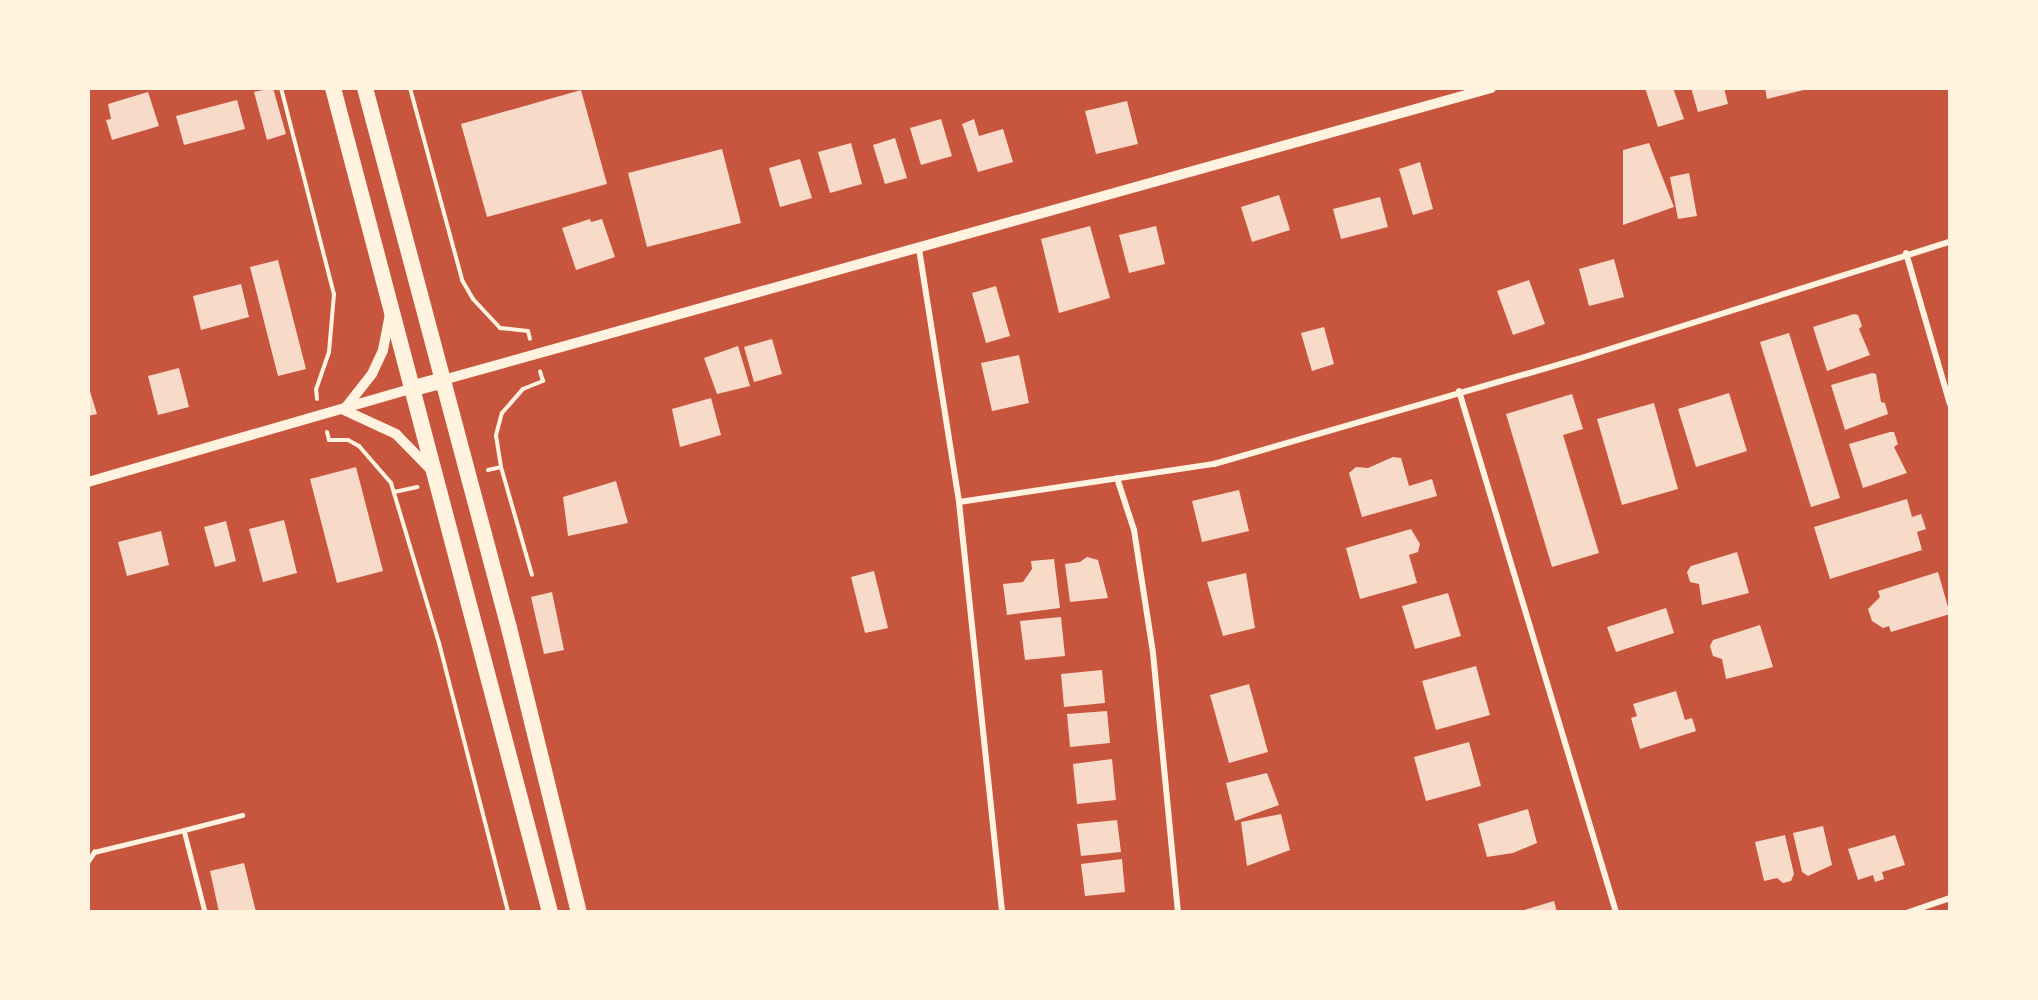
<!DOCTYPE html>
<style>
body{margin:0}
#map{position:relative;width:2038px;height:1000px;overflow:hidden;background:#c8553d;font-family:"Alegreya Sans",sans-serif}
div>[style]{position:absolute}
.building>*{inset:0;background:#f7dbc8}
.path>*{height:4px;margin:-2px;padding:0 2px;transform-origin:2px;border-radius:2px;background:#fff3e0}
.service>*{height:4.5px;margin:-2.25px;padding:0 2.25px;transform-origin:2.25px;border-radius:2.25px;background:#fff3e0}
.minor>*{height:6px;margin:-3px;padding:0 3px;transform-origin:3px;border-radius:3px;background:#fff3e0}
.tertiary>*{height:10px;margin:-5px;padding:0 5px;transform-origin:5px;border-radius:5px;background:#fff3e0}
.trunk>*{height:16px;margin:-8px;padding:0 8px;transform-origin:8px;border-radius:8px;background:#fff3e0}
span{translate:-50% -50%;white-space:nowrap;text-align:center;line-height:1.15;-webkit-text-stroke:4.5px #fff3e0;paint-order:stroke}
.frame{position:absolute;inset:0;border:90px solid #fff3e0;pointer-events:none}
</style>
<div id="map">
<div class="building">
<div style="clip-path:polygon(273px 88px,286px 134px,267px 140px,254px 92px)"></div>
<div style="clip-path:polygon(1645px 88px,1673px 88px,1684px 119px,1658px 127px)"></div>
<div style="clip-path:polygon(1691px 88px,1724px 88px,1728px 104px,1698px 112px)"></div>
<div style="clip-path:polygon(1765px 88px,1808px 88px,1808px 89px,1767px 99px)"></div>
<div style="clip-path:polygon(581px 90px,607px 184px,487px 217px,461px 124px)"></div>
<div style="clip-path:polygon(148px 92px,159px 126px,112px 140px,106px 120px,111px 119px,108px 104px)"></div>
<div style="clip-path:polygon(237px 100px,245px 129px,184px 145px,176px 116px)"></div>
<div style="clip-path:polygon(1127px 101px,1138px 144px,1096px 154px,1085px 111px)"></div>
<div style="clip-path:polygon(941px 119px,952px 156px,921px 165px,910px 128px)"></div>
<div style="clip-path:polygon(974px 119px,979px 136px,1003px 129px,1013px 162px,978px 172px,962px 124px)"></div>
<div style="clip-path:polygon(895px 138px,907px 178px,885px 184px,873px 145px)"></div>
<div style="clip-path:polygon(851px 143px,862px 184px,830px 193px,818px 152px)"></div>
<div style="clip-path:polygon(1649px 143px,1674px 207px,1623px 225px,1623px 150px)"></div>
<div style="clip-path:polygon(722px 149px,741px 223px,647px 247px,628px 173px)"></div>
<div style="clip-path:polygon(800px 159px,812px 198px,780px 207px,769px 168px)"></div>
<div style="clip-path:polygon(1420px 162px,1433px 209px,1413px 215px,1399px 169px)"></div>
<div style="clip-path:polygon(1689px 173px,1697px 216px,1678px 219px,1670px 177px)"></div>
<div style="clip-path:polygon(1279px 195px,1290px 230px,1252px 242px,1241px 207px)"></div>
<div style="clip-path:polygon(1380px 197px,1388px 227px,1341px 239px,1333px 209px)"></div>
<div style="clip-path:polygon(590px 219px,591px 222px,602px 219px,615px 257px,576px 270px,562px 228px)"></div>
<div style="clip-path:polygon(1090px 226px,1110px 298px,1059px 313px,1041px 239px)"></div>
<div style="clip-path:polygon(1156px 226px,1165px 264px,1129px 273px,1119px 235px)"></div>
<div style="clip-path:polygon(1614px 259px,1624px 297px,1589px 306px,1579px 269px)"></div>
<div style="clip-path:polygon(278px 260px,306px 369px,278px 376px,250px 267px)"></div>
<div style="clip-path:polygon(1529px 280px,1545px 324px,1513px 335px,1497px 291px)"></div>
<div style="clip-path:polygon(241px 284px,249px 317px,201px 330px,193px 296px)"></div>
<div style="clip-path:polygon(996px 286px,1010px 336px,986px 343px,972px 293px)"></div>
<div style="clip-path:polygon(1854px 314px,1858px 315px,1862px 326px,1859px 329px,1870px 355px,1827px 371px,1813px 327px)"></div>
<div style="clip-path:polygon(1324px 327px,1334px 364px,1312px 371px,1301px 333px)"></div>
<div style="clip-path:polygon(1789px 333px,1840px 498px,1811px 507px,1760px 342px)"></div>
<div style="clip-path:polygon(772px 339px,782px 374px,754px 382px,744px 347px)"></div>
<div style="clip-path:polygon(738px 346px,750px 386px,717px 394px,704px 358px)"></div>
<div style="clip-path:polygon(1019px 355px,1029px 403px,992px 411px,981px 363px)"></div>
<div style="clip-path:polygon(179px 368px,189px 407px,158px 415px,148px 376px)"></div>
<div style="clip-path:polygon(1872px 373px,1876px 374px,1881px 402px,1885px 403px,1888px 414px,1845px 430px,1831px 385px)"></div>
<div style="clip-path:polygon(88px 385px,97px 414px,88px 416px)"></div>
<div style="clip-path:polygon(1729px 393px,1747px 451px,1696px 467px,1678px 409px)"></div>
<div style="clip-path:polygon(1572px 394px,1583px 429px,1563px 435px,1599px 553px,1552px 567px,1506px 414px)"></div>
<div style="clip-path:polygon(711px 398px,721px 435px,680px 447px,672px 409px)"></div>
<div style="clip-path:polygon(1654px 403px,1678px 489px,1622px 505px,1597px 419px)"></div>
<div style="clip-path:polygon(1890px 432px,1894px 432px,1898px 444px,1894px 447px,1907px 473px,1863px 488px,1849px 444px)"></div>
<div style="clip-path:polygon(1393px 457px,1401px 458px,1409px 486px,1432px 479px,1437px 496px,1362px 517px,1349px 473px,1356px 467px,1368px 468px)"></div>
<div style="clip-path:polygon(356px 467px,383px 571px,337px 583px,310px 479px)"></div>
<div style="clip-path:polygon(616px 481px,628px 523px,568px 536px,563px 497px)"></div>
<div style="clip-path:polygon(1239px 490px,1249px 531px,1202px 542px,1192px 501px)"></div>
<div style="clip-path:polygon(1907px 499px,1912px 517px,1921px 514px,1926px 529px,1917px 532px,1922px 550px,1830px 579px,1814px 527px)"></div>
<div style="clip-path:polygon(284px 520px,297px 573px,263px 582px,249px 529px)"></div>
<div style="clip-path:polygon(226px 521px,236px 561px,215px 567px,204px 527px)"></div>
<div style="clip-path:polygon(1411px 529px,1420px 544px,1418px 552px,1409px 555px,1417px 583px,1360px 599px,1346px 548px)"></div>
<div style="clip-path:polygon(161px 531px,169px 565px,127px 576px,118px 542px)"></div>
<div style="clip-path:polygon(1737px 552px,1749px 593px,1702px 605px,1699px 584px,1690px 582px,1687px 572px,1691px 566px)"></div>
<div style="clip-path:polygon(1087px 557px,1098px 560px,1108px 598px,1070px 602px,1065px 564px,1080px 562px)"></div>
<div style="clip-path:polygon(1054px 559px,1060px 608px,1007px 615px,1003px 584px,1023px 582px,1032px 569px,1031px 561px)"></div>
<div style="clip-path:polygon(874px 571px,888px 628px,865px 633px,851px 577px)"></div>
<div style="clip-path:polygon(1938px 572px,1950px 614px,1891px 632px,1889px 626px,1883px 628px,1872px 621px,1868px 609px,1880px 597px,1878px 591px)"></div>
<div style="clip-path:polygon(1246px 573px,1255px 628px,1223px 636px,1207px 582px)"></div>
<div style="clip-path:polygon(552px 592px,564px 650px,544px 654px,531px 597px)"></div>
<div style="clip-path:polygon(1448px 593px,1461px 636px,1415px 649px,1402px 606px)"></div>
<div style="clip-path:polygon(1666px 608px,1674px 633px,1616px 652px,1607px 627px)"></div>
<div style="clip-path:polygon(1061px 617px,1065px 656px,1025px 660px,1020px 621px)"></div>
<div style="clip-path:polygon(1760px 625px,1773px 667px,1726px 679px,1722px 659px,1713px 656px,1710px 646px,1713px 640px)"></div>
<div style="clip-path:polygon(1476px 666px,1490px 715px,1436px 730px,1422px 681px)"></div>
<div style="clip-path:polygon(1102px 670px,1105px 703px,1064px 707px,1061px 674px)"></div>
<div style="clip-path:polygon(1249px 684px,1268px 752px,1229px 763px,1210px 695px)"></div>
<div style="clip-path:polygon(1676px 691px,1685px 720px,1692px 718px,1696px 731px,1640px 749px,1631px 718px,1637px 716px,1633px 704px)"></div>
<div style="clip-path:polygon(1107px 711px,1110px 743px,1070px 747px,1067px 714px)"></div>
<div style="clip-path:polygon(1469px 742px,1481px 786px,1426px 801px,1414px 757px)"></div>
<div style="clip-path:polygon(1112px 759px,1116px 800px,1077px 804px,1073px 764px)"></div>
<div style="clip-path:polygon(1267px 773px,1279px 805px,1235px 821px,1226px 783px)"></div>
<div style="clip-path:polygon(1528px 809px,1537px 843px,1513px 853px,1487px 857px,1478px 824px)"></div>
<div style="clip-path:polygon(1281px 814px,1290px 850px,1247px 866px,1241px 822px)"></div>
<div style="clip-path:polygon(1117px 820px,1121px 852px,1081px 856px,1077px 824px)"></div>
<div style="clip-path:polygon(1823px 826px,1832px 865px,1808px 876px,1802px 872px,1793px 833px)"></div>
<div style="clip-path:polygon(1785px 835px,1794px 874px,1791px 881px,1783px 883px,1777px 878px,1764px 881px,1755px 842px)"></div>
<div style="clip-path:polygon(1895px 835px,1905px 865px,1882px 872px,1884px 879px,1875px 882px,1873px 875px,1858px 880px,1848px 849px)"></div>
<div style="clip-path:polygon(1122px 859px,1125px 892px,1085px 896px,1081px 864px)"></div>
<div style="clip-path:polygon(244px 863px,256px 912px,219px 912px,210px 871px)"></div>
<div style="clip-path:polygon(1554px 901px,1557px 912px,1521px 912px,1521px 911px)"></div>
</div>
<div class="path">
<div style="left:281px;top:88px;width:213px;rotate:75.6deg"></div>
<div style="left:334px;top:294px;width:58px;rotate:94.9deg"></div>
<div style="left:329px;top:352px;width:39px;rotate:109deg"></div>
<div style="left:316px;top:389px;width:10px;rotate:84deg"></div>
<div style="left:410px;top:88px;width:199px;rotate:74.8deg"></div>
<div style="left:462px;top:280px;width:22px;rotate:60deg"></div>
<div style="left:473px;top:299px;width:40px;rotate:47deg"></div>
<div style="left:500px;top:328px;width:28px;rotate:6deg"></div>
<div style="left:528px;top:331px;width:8px;rotate:76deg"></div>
<div style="left:327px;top:432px;width:8px;rotate:76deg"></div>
<div style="left:329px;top:440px;width:19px"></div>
<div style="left:348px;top:440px;width:13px;rotate:29deg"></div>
<div style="left:359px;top:446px;width:49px;rotate:49.1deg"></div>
<div style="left:391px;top:483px;width:167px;rotate:73.3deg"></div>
<div style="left:439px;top:643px;width:278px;rotate:75.6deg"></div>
<div style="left:501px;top:467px;width:32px;rotate:-99deg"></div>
<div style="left:496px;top:435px;width:23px;rotate:-75deg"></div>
<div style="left:502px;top:413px;width:32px;rotate:-49deg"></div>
<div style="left:523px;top:389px;width:22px;rotate:-22deg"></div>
<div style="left:543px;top:381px;width:10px;rotate:-107deg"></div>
<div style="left:488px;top:470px;width:13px;rotate:-13deg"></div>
<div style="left:501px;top:467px;width:112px;rotate:74deg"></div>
<div style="left:394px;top:492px;width:24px;rotate:-12deg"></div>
</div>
<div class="service">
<div style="left:184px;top:830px;width:60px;rotate:-14.5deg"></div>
<div style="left:88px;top:861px;width:11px;rotate:-56deg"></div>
<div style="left:94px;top:852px;width:93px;rotate:-13.7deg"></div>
<div style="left:184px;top:830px;width:85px;rotate:75.6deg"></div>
</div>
<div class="minor">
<div style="left:919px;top:249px;width:256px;rotate:81deg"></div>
<div style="left:959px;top:502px;width:412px;rotate:84deg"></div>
<div style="left:1906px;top:253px;width:157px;rotate:73.8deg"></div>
<div style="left:1459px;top:391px;width:544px;rotate:73.23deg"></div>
<div style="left:1117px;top:478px;width:55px;rotate:71.9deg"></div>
<div style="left:1134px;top:530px;width:124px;rotate:81.2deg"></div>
<div style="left:1153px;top:653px;width:260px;rotate:84.5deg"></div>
<div style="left:959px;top:502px;width:258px;rotate:-8.5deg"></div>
<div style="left:1214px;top:464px;width:379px;rotate:-16.1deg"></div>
<div style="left:1578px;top:359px;width:390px;rotate:-17.5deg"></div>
<div style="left:1909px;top:912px;width:43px;rotate:-18.9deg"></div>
</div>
<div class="tertiary">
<div style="left:443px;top:380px;width:1088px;rotate:-15.57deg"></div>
<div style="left:346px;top:407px;width:42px;rotate:-51.8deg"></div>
<div style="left:372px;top:374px;width:26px;rotate:-65deg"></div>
<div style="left:383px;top:350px;width:36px;rotate:-79deg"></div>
<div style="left:344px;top:410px;width:57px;rotate:24.8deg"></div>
<div style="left:396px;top:434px;width:50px;rotate:45.8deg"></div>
<div style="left:88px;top:482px;width:339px;rotate:-16.1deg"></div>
</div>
<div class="trunk">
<div style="left:333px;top:88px;width:852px;rotate:75.25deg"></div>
<div style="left:365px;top:88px;width:559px;rotate:75.07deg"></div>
<div style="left:509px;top:628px;width:292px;rotate:76.2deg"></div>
<div style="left:414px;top:388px;width:30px;rotate:-15deg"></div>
</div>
<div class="frame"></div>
</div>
